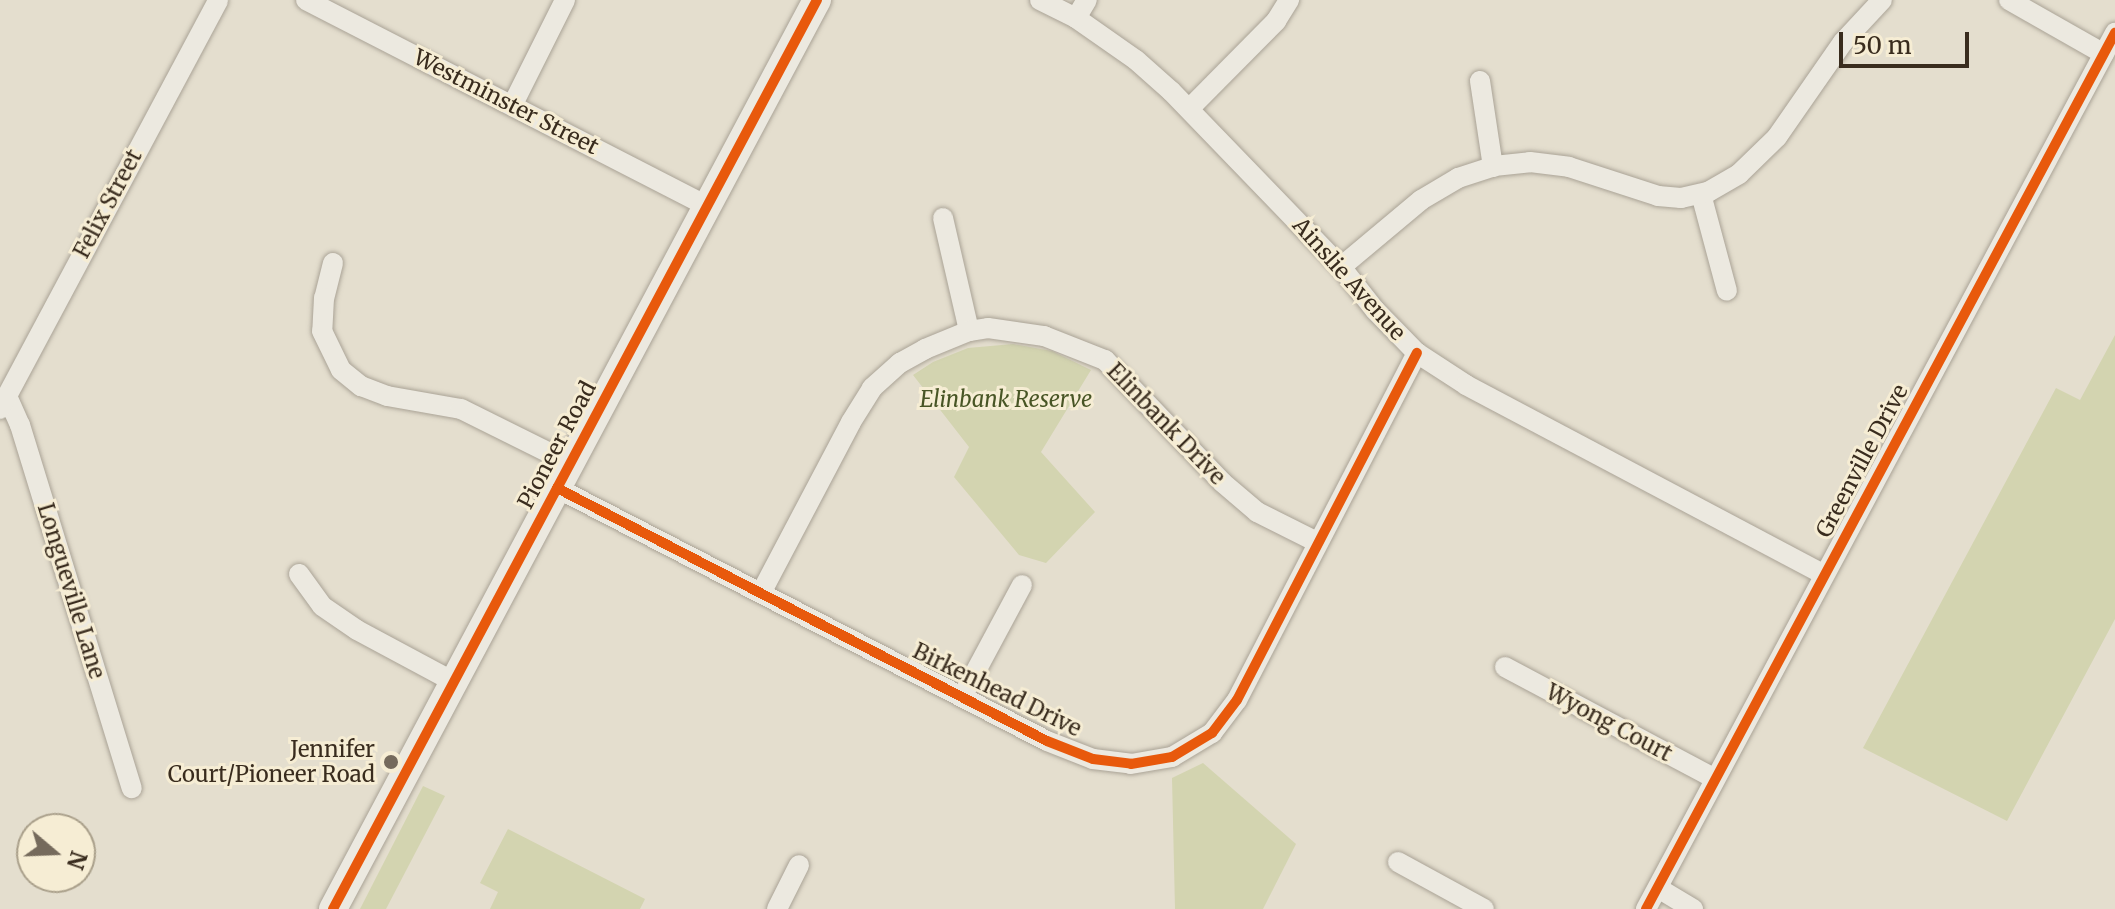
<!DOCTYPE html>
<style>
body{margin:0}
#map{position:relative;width:2115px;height:909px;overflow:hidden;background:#e4dece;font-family:Merriweather,serif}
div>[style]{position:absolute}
.green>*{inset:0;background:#d3d4b0}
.roads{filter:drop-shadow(0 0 2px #aaa396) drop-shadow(0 0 2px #aaa396)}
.street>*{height:20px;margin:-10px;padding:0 10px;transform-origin:10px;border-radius:10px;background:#ece9e0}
.secondary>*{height:28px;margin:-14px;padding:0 14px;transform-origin:14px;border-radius:14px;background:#ece9e0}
.cycleway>*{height:10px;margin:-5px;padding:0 5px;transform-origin:5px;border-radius:5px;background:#e8590c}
.dots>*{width:22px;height:22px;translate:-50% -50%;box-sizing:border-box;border:4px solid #f6edd4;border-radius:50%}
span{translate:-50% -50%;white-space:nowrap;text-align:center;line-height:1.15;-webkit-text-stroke:6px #f6edd4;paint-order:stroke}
.street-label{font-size:22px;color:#392c1e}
.park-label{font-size:22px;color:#485525;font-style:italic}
.poi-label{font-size:22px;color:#392c1e}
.right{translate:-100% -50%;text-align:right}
.north{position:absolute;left:16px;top:813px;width:80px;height:80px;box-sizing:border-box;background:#f6edd4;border:2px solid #aaa08b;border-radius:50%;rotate:109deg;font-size:22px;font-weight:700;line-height:32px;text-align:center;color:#392c1e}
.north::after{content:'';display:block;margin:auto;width:28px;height:36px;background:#756a5c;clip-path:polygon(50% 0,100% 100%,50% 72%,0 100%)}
.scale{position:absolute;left:1839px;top:32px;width:130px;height:36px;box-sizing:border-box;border:4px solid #392c1e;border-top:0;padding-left:10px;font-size:24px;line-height:28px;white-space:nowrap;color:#392c1e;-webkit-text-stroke:6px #f6edd4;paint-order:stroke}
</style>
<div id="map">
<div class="green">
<div style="clip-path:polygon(2115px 335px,2115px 619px,2007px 821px,1863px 748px,2056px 388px,2080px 400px)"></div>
<div style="clip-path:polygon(1013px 344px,1052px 351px,1091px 370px,1041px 452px,1095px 512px,1046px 563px,1019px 555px,954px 477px,969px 447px,913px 375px,933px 362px,968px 348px)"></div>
<div style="clip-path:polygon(1203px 763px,1296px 844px,1263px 909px,1175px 909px,1172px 778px)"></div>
<div style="clip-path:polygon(423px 786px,445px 796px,386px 909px,360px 909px)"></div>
<div style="clip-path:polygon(508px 829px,645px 899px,640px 909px,490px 909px,498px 892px,480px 883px)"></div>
</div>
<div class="roads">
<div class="street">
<div style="left:306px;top:0;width:450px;rotate:27.2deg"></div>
<div style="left:1040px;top:0;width:40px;rotate:26.6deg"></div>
<div style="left:1076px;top:18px;width:73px;rotate:35deg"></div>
<div style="left:1136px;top:60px;width:47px;rotate:41.5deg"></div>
<div style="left:1171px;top:91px;width:245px;rotate:46deg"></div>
<div style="left:1341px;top:267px;width:55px;rotate:51.7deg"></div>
<div style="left:1375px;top:310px;width:60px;rotate:45.7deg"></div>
<div style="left:1417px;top:353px;width:59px;rotate:33.1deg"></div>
<div style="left:1466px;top:385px;width:404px;rotate:27.9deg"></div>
<div style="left:2009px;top:0;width:109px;rotate:29.6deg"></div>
<div style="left:1076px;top:18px;width:21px;rotate:-59deg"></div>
<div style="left:1480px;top:81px;width:87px;rotate:81.4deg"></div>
<div style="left:513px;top:104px;width:116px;rotate:-63.4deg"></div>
<div style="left:1189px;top:109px;width:124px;rotate:-45.3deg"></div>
<div style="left:1276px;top:21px;width:25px;rotate:-58deg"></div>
<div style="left:1701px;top:194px;width:100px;rotate:75deg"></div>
<div style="left:943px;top:218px;width:116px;rotate:77deg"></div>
<div style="left:333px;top:263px;width:36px;rotate:104deg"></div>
<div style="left:324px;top:298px;width:33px;rotate:93deg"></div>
<div style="left:322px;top:331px;width:43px;rotate:64deg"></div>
<div style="left:341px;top:370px;width:26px;rotate:39deg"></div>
<div style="left:361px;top:386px;width:28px;rotate:21deg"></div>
<div style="left:387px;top:396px;width:75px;rotate:10deg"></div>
<div style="left:461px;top:409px;width:122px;rotate:26.4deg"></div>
<div style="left:1341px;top:267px;width:104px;rotate:-39.9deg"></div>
<div style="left:1421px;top:200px;width:43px;rotate:-30.7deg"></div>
<div style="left:1458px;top:178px;width:38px;rotate:-18deg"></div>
<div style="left:1494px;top:166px;width:36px;rotate:-6deg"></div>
<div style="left:1530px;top:162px;width:39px;rotate:7deg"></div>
<div style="left:1569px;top:167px;width:94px;rotate:18deg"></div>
<div style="left:1658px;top:196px;width:23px;rotate:5deg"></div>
<div style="left:1681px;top:198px;width:28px;rotate:-13deg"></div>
<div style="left:1708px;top:192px;width:36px;rotate:-30deg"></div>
<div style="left:1739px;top:174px;width:53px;rotate:-44.2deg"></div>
<div style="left:1777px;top:137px;width:116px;rotate:-55.2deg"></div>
<div style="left:1843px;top:42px;width:57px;rotate:-47.1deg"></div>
<div style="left:7px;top:396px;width:32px;rotate:66deg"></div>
<div style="left:20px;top:425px;width:380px;rotate:72.9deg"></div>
<div style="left:0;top:409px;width:463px;rotate:-61.9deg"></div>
<div style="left:557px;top:488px;width:551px;rotate:27.31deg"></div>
<div style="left:1047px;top:741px;width:49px;rotate:21.4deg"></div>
<div style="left:1093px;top:759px;width:38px;rotate:7deg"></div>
<div style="left:1131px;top:764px;width:42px;rotate:-9.7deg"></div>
<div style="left:1172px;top:757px;width:47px;rotate:-31deg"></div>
<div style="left:1212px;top:733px;width:41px;rotate:-52.9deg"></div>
<div style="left:1237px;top:700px;width:391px;rotate:-62.6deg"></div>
<div style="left:299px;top:574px;width:39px;rotate:54deg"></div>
<div style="left:322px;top:606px;width:42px;rotate:34.4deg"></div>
<div style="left:357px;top:630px;width:110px;rotate:28.2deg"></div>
<div style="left:761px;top:593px;width:193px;rotate:-62.2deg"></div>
<div style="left:851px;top:422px;width:40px;rotate:-58deg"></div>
<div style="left:872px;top:388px;width:38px;rotate:-42deg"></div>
<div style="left:900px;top:363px;width:29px;rotate:-29deg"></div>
<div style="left:925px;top:349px;width:48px;rotate:-22.2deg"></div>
<div style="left:969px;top:331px;width:19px;rotate:-9deg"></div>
<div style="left:988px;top:328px;width:57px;rotate:8.1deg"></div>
<div style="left:1044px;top:336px;width:66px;rotate:21.5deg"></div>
<div style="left:1105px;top:360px;width:170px;rotate:46.2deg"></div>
<div style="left:1223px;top:483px;width:45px;rotate:40.5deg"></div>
<div style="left:1257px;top:512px;width:67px;rotate:26.6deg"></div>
<div style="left:1505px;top:667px;width:237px;rotate:28deg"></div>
<div style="left:962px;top:697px;width:127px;rotate:-61.8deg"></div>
<div style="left:1398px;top:862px;width:98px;rotate:28.7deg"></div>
<div style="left:1658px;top:888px;width:41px;rotate:31deg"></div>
<div style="left:777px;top:909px;width:49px;rotate:-63.4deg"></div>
<div style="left:1646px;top:909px;width:994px;rotate:-61.84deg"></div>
</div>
<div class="secondary">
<div style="left:333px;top:909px;width:1030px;rotate:-61.97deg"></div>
</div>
</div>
<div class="cycleway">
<div style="left:557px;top:488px;width:551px;rotate:27.31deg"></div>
<div style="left:1047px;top:741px;width:49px;rotate:21.4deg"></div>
<div style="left:1093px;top:759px;width:38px;rotate:7deg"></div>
<div style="left:1131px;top:764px;width:42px;rotate:-9.7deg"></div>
<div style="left:1172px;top:757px;width:47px;rotate:-31deg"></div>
<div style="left:1212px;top:733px;width:41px;rotate:-52.9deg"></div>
<div style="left:1237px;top:700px;width:391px;rotate:-62.6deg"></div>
<div style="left:333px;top:909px;width:1030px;rotate:-61.97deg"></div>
<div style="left:1646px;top:909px;width:994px;rotate:-61.84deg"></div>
</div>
<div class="dots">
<div style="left:391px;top:762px;background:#756a5c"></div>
</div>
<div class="street-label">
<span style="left:506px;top:102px;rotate:27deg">Westminster Street</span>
<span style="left:108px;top:204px;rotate:-62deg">Felix Street</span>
<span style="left:1349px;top:279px;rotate:48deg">Ainslie Avenue</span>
<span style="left:1166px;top:424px;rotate:46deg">Elinbank Drive</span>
<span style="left:557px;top:445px;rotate:-62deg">Pioneer Road</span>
<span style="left:1862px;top:461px;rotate:-62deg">Greenville Drive</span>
<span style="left:71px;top:591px;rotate:73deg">Longueville Lane</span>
<span style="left:997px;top:690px;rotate:26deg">Birkenhead Drive</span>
<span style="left:1609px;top:723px;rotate:28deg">Wyong Court</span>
</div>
<div class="park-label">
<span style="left:1006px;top:400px">Elinbank Reserve</span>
</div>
<div class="poi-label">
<span class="right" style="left:375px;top:762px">Jennifer<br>Court/Pioneer Road</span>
</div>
<div class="north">N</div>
<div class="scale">50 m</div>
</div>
